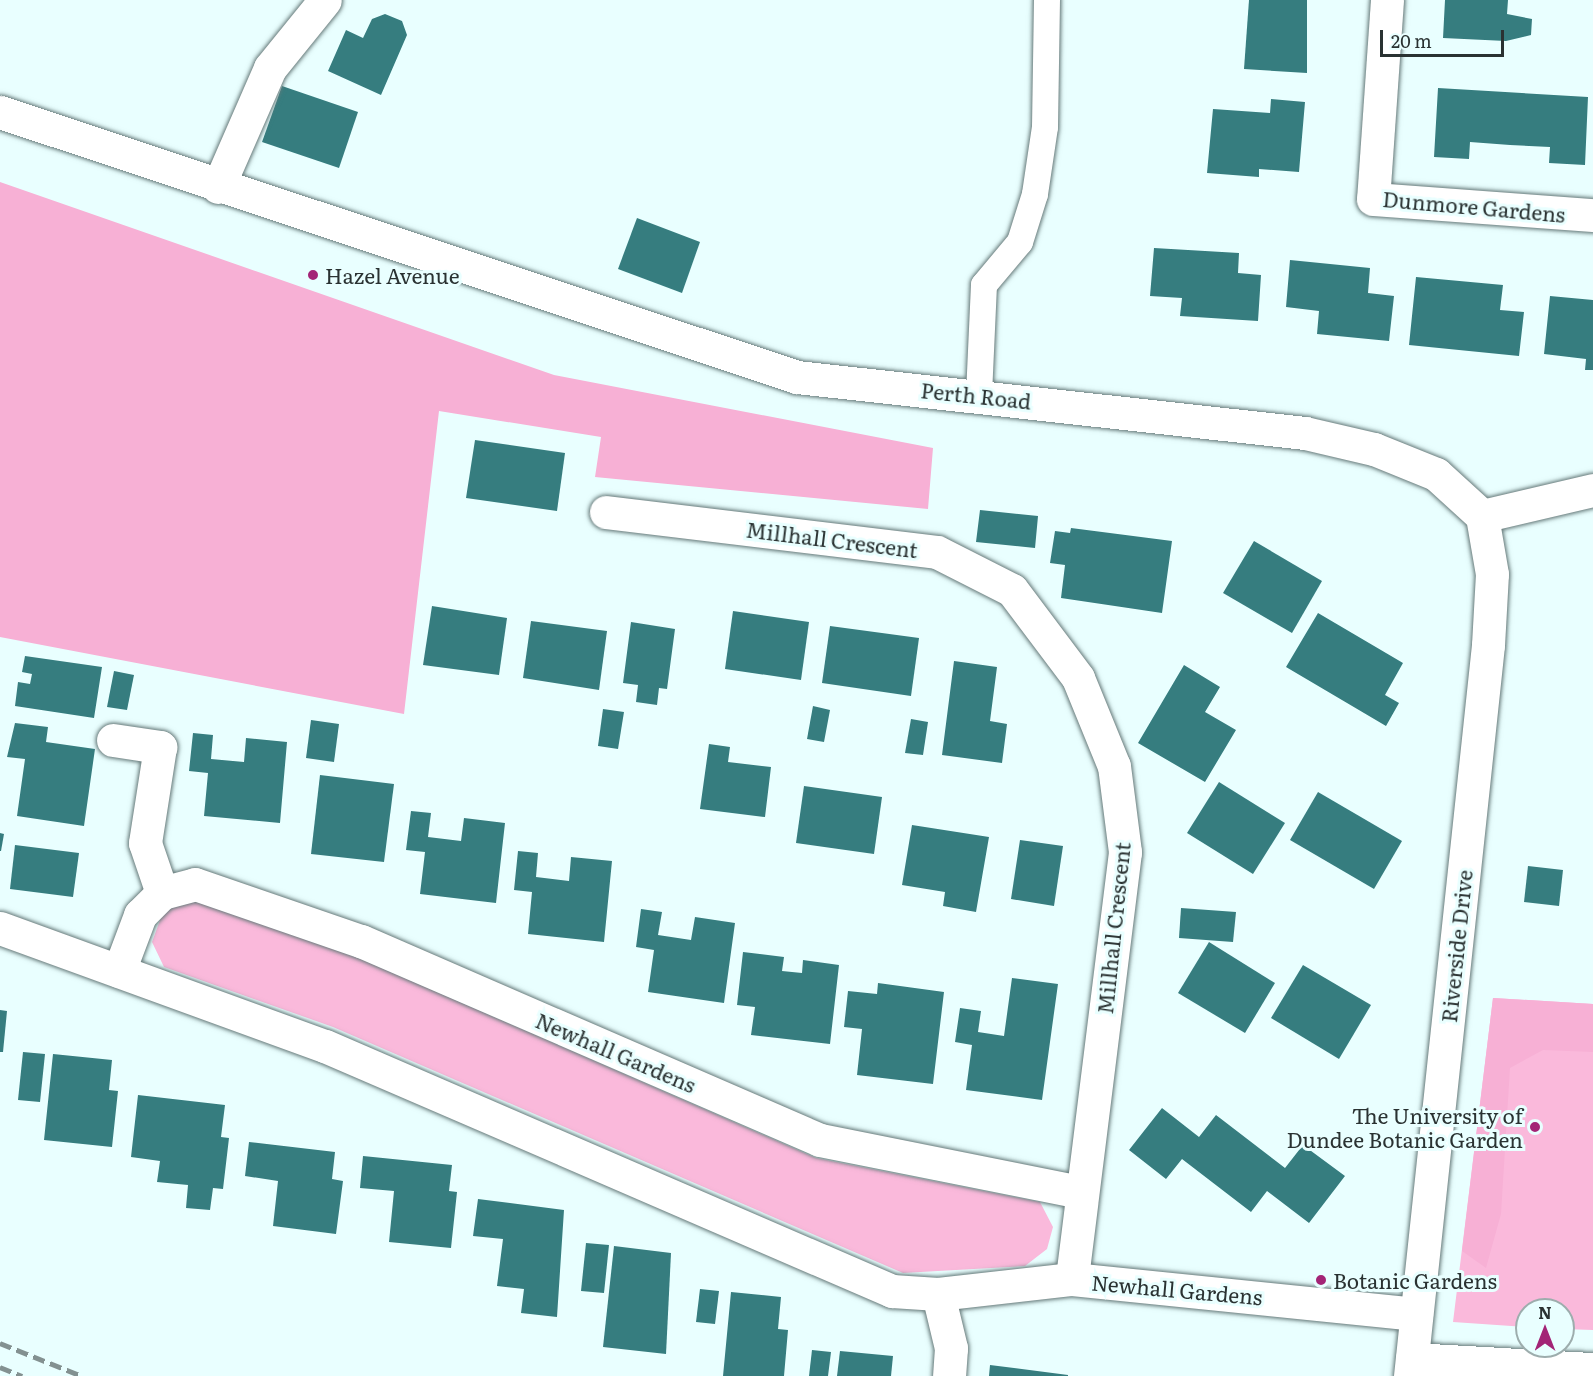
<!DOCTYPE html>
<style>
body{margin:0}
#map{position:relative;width:1593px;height:1376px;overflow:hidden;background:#e9ffff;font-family:Literata,serif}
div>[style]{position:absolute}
.green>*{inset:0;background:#fab9db}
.forest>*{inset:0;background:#f7b0d5}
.building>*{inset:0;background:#367d7f}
.roads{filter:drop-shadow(0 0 2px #667a7a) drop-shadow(0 0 2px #667a7a)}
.service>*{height:26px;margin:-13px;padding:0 13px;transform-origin:13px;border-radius:13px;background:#fff}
.minor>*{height:33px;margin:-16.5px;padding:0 16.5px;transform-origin:16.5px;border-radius:16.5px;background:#fff}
.tertiary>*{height:33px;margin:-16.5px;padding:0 16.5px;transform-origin:16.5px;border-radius:16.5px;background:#fff}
.rail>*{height:4.5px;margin-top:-2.25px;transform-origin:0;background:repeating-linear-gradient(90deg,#839191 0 12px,transparent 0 18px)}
.dots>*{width:16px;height:16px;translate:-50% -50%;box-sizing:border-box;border:3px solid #e9ffff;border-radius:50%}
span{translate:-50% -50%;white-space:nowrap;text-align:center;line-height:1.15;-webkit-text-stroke:6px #e9ffff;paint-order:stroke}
.street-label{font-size:21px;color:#2a3232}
.poi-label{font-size:21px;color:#2a3232}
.left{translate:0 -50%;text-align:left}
.right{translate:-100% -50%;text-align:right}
.north{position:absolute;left:1515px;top:1298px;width:60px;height:60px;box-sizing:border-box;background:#e9ffff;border:2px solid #9dadad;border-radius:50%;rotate:0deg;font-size:16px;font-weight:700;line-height:24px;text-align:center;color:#2a3232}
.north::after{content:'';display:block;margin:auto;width:21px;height:27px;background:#a32476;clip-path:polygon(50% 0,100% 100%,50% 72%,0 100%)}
.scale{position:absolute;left:1380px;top:30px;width:124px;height:27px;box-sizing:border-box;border:3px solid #2a3232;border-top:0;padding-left:8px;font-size:18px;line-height:21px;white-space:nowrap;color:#2a3232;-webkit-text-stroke:4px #e9ffff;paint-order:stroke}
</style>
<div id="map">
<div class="green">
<div style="clip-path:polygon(194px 899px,355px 956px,816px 1158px,1040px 1202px,1053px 1227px,1047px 1249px,1025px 1266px,903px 1273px,333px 1027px,164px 967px,152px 942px,163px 912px)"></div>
<div style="clip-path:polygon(1493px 998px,1593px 1004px,1593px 1330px,1563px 1329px,1563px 1310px,1527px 1310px,1527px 1327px,1453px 1322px)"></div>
</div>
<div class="forest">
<div style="clip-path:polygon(0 182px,554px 375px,933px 448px,928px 509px,595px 477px,601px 437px,439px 411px,404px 714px,0 637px)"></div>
<div style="clip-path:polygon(1493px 998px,1593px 1004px,1593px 1052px,1543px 1050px,1510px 1068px,1501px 1214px,1486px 1268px,1462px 1251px)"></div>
</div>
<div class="building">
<div style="clip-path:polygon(1249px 0,1307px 0,1307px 73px,1244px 69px)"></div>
<div style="clip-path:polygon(1445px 0,1508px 0,1507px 14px,1532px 19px,1531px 35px,1506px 41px,1443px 38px)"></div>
<div style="clip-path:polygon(385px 14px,402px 21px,407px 35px,381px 95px,328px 71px,346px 30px,363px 38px,372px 19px)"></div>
<div style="clip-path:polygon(282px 86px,358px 112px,339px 168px,262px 142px)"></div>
<div style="clip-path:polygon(1438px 88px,1588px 97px,1585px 165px,1549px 163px,1550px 147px,1510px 145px,1470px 142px,1469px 159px,1434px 157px)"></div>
<div style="clip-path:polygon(1271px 99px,1305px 102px,1299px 172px,1259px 169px,1259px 177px,1207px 173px,1213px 109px,1270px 113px)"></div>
<div style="clip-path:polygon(637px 218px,700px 242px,682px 293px,618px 269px)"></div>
<div style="clip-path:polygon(1154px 248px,1239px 253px,1238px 273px,1261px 275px,1258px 321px,1180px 316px,1182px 298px,1150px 296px)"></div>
<div style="clip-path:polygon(1290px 260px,1370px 268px,1368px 293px,1394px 296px,1389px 341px,1317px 334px,1319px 311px,1286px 307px)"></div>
<div style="clip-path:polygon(1416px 277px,1503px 285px,1500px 310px,1524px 312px,1519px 356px,1409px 345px)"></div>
<div style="clip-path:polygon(1550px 296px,1593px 300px,1593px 370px,1585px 370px,1586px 359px,1544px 354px)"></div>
<div style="clip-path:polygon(475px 440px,565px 453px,557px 511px,466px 498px)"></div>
<div style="clip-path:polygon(980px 510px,1038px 516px,1035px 548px,976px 542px)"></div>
<div style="clip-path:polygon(1071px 528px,1172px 541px,1162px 613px,1061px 598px,1065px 565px,1050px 563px,1055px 531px,1070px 533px)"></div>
<div style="clip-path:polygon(1254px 541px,1322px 581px,1292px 633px,1223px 593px)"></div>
<div style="clip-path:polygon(432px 606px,507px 618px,499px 675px,423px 665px)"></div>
<div style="clip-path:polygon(733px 611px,809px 622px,801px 680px,725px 669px)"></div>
<div style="clip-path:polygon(1318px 613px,1403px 663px,1385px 695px,1399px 703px,1386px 726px,1286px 667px)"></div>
<div style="clip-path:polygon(531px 621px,607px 631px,599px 690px,523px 678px)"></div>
<div style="clip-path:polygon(631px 622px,675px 629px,667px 689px,659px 688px,657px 705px,636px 702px,638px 685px,623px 683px)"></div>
<div style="clip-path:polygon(830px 626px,919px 638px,911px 696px,822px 683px)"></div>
<div style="clip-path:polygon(25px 656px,102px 667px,94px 718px,15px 706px,18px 682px,30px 684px,32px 674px,22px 672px)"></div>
<div style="clip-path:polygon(954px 661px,997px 667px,990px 721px,1007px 724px,1002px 763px,942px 755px)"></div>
<div style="clip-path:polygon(1184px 665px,1220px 687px,1205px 712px,1236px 730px,1205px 782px,1138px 743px)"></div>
<div style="clip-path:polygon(114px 671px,134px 675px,127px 710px,107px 707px)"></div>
<div style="clip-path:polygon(813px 706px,830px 710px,824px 742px,807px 739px)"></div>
<div style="clip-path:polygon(603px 709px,624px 712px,618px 749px,598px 746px)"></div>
<div style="clip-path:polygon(911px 719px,928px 722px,923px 755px,905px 753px)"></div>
<div style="clip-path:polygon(311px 720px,339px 724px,334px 762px,306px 758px)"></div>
<div style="clip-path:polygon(15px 723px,48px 727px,46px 742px,95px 749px,84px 826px,17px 816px,25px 759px,7px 757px)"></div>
<div style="clip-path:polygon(193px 733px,213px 735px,211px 759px,244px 762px,246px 738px,287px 742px,280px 823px,204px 816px,208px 773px,189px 771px)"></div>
<div style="clip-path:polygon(709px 744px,730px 747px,728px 762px,771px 767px,765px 817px,700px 809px)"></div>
<div style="clip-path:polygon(320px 775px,394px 784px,384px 862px,311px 854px)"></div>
<div style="clip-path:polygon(1219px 782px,1285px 823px,1253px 874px,1187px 833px)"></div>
<div style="clip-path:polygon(804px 786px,882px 797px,874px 854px,796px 843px)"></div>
<div style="clip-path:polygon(1318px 792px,1402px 841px,1374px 889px,1290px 840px)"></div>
<div style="clip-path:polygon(411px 811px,431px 813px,428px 837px,461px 841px,464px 818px,505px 823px,496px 903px,420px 894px,425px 852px,406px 850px)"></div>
<div style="clip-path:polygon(912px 825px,989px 837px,976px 912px,943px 906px,945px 892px,902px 885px)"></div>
<div style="clip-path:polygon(0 833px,4px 834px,1px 851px,0 851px)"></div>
<div style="clip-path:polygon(1020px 840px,1063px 846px,1054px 906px,1011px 899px)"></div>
<div style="clip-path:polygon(15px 845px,79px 853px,73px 897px,10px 889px)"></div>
<div style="clip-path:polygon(518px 851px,538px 853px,536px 877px,569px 881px,571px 857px,612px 861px,604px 942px,528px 934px,532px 892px,514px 890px)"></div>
<div style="clip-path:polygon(1528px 866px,1563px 870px,1559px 906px,1524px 902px)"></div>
<div style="clip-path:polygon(1181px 908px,1236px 912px,1233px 942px,1179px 938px)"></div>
<div style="clip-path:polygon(641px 909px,662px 912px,658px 935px,691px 940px,695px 917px,735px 923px,724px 1003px,648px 992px,654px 950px,636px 947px)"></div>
<div style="clip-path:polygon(1209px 942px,1275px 983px,1245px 1033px,1178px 993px)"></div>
<div style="clip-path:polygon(743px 952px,784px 957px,782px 971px,802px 973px,803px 960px,839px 965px,830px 1044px,751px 1035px,755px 1007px,737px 1005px)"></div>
<div style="clip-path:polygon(1303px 965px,1371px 1005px,1339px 1059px,1271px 1018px)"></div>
<div style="clip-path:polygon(1012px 978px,1058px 984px,1042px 1100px,966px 1090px,972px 1045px,955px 1042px,960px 1008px,981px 1011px,978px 1032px,1004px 1036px)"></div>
<div style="clip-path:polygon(878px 983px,944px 992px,933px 1084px,857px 1075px,862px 1029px,844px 1027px,848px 991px,877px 994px)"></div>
<div style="clip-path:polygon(0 1010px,7px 1011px,3px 1052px,0 1052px)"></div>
<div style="clip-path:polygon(23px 1052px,45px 1054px,40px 1102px,18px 1100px)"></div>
<div style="clip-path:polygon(53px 1054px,112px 1060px,109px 1090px,118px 1091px,112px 1147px,44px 1140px)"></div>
<div style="clip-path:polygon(138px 1095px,225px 1105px,221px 1137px,229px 1138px,223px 1189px,213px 1188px,210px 1210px,186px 1208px,188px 1185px,157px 1182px,160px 1161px,131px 1157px)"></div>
<div style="clip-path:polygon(1162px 1108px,1199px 1137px,1216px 1115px,1285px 1168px,1303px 1145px,1345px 1176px,1309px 1223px,1267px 1191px,1251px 1212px,1182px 1159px,1166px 1179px,1129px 1150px)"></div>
<div style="clip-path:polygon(249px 1142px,335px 1152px,332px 1179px,343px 1181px,336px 1234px,273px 1226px,278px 1181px,245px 1176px)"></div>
<div style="clip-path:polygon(363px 1156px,452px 1165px,449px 1191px,457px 1192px,451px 1248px,389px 1242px,394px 1191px,360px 1188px)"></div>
<div style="clip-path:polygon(478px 1199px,564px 1210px,557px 1317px,521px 1313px,524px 1289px,497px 1286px,503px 1239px,473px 1236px)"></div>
<div style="clip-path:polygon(586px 1243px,609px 1245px,604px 1293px,581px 1291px)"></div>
<div style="clip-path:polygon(614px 1246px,671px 1253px,666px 1354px,603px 1347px)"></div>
<div style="clip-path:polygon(700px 1289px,719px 1291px,715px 1324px,696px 1322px)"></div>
<div style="clip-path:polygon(731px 1292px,781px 1297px,778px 1329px,788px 1330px,784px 1376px,723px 1376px)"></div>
<div style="clip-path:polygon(812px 1350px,831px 1352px,828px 1376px,809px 1376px)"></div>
<div style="clip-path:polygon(840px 1351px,893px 1356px,891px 1376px,837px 1376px)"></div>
<div style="clip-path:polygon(990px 1365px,1068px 1375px,1068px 1376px,989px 1376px)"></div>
</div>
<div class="roads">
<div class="service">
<div style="left:979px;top:395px;width:110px;rotate:-87.4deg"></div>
<div style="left:984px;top:285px;width:56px;rotate:-50.1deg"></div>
<div style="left:1020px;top:242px;width:50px;rotate:-72.6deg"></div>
<div style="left:1035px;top:194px;width:68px;rotate:-81.5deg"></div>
<div style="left:1045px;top:127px;width:127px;rotate:-89.1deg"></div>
</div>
<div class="minor">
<div style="left:1387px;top:0;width:199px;rotate:94deg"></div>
<div style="left:1373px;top:199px;width:221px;rotate:4.2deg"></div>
<div style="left:218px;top:187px;width:130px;rotate:-66.4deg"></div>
<div style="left:270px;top:68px;width:87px;rotate:-51deg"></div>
<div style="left:606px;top:512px;width:333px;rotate:6.9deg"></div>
<div style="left:937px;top:552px;width:84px;rotate:26.9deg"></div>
<div style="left:1012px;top:590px;width:110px;rotate:53.1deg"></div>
<div style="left:1078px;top:678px;width:95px;rotate:67.8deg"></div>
<div style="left:1114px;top:766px;width:87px;rotate:82.7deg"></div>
<div style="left:1125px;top:852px;width:430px;rotate:97.1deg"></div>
<div style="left:113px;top:740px;width:48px;rotate:8.5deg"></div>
<div style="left:160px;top:747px;width:97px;rotate:98.9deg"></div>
<div style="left:145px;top:843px;width:53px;rotate:71.2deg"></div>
<div style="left:0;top:928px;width:346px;rotate:20deg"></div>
<div style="left:325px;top:1046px;width:618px;rotate:23.37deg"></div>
<div style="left:892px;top:1291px;width:46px;rotate:3.7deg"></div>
<div style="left:938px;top:1294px;width:135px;rotate:-6.4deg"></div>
<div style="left:1072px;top:1279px;width:346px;rotate:5.8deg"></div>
<div style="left:119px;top:971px;width:60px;rotate:-69.4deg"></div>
<div style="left:140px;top:915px;width:31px;rotate:-45deg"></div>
<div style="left:162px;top:893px;width:34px;rotate:-15deg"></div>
<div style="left:195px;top:884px;width:176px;rotate:19deg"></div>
<div style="left:361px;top:941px;width:500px;rotate:23.44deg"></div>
<div style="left:820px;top:1140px;width:266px;rotate:11.3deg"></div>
<div style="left:938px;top:1294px;width:56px;rotate:76.5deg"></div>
<div style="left:951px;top:1348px;width:28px;rotate:94deg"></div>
<div style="left:1412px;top:1359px;width:181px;rotate:3.2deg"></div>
</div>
<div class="tertiary">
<div style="left:0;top:112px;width:840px;rotate:18.39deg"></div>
<div style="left:797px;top:377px;width:511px;rotate:6.29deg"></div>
<div style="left:1305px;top:433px;width:71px;rotate:13.1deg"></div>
<div style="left:1374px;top:449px;width:67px;rotate:22deg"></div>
<div style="left:1436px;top:474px;width:62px;rotate:42.4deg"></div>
<div style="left:1482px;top:516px;width:114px;rotate:-13.2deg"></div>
<div style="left:1410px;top:1376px;width:735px;rotate:-83.91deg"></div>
<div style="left:1488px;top:645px;width:71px;rotate:-86.8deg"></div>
<div style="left:1492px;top:574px;width:59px;rotate:-99.8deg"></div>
</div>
</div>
<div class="rail">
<div style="left:0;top:1343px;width:88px;rotate:21.9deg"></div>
<div style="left:0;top:1367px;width:24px;rotate:22deg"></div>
</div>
<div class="dots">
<div style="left:313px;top:275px;background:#a32476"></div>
<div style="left:1535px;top:1127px;background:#a32476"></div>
<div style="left:1321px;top:1280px;background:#a32476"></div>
</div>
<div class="street-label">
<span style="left:1474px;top:206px;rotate:5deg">Dunmore Gardens</span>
<span style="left:976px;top:395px;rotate:6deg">Perth Road</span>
<span style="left:832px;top:539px;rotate:7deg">Millhall Crescent</span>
<span style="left:1113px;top:928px;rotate:-84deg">Millhall Crescent</span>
<span style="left:1456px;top:946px;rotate:-84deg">Riverside Drive</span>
<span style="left:616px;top:1052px;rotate:23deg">Newhall Gardens</span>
<span style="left:1177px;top:1289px;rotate:5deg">Newhall Gardens</span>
</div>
<div class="poi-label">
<span class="left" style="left:325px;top:275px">Hazel Avenue</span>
<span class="right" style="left:1523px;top:1127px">The University of<br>Dundee Botanic Garden</span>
<span class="left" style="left:1333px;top:1280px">Botanic Gardens</span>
</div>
<div class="north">N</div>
<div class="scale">20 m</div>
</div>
